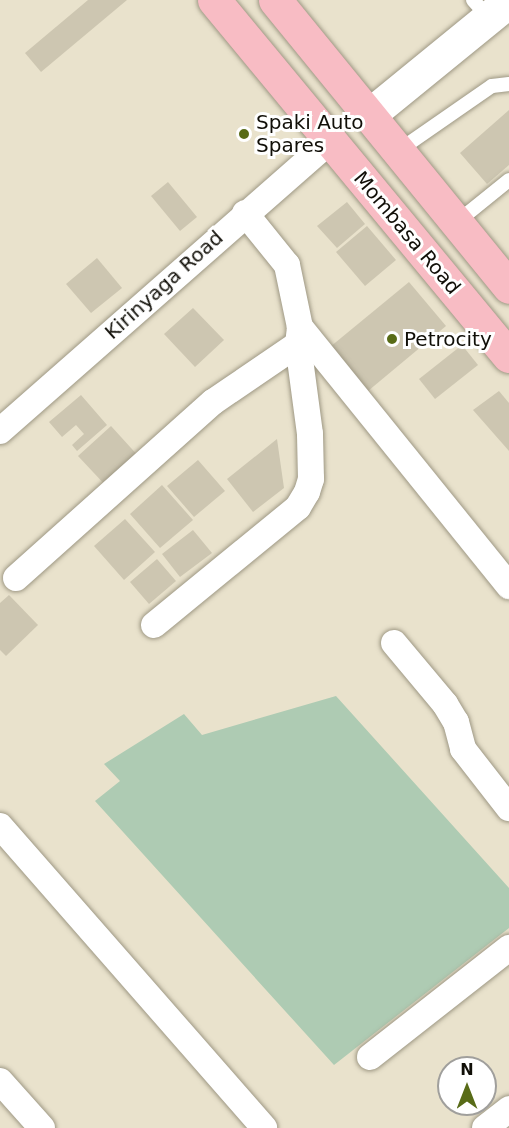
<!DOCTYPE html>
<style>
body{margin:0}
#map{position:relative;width:509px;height:1128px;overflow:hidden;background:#e9e2cc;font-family:"DejaVu Sans",sans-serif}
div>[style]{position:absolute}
.green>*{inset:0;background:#aecbb3}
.building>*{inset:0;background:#cdc6b1}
.roads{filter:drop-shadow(0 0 2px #9e9884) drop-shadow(0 0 2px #9e9884)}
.service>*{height:14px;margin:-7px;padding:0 7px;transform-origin:7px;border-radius:7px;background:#fff}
.minor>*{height:26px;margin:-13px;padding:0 13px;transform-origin:13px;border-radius:13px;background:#fff}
.tertiary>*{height:33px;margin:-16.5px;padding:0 16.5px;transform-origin:16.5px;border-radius:16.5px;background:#fff}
.trunk>*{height:33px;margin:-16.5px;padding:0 16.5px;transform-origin:16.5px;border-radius:16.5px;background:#f8bcc4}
.dots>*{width:16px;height:16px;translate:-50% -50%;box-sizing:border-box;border:3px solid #fff;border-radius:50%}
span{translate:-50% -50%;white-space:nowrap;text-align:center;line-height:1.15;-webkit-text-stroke:6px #fff;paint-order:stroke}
.poi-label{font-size:20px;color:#110f08}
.left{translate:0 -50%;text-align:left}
.street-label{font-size:20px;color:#110f08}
.north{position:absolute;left:437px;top:1056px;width:60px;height:60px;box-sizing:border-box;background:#fff;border:2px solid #a09f9c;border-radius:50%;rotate:0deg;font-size:16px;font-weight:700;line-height:24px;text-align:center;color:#110f08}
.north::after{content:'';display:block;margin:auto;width:21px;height:27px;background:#586b17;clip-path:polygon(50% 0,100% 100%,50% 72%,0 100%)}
</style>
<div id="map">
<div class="green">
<div style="clip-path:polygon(336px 696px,509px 888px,509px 928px,334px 1065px,95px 801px,120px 781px,104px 764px,184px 714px,202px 735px)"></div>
</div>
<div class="building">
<div style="clip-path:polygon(88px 0,127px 0,41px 72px,25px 53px)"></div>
<div style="clip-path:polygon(509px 110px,509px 165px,487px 184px,460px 153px)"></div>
<div style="clip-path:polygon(168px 182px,197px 217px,180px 231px,151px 196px)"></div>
<div style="clip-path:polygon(347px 202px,365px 224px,337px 248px,317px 226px)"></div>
<div style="clip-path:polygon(367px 226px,396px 260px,365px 286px,336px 252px)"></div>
<div style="clip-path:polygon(97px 258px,122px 288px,91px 313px,66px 284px)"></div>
<div style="clip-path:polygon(409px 282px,446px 326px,368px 391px,330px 347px)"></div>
<div style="clip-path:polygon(193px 308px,224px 340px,195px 367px,164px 334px)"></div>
<div style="clip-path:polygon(462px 345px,478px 365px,435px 399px,419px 379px)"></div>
<div style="clip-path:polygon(499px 391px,509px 403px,509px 451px,473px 410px)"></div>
<div style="clip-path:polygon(81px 395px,107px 425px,77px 451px,72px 445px,84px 434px,76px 425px,62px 437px,49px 422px)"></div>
<div style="clip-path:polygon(111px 426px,141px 459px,108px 488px,78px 456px)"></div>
<div style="clip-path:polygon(277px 439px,284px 488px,253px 512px,227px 479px)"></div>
<div style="clip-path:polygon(198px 460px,225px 491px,194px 517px,167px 486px)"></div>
<div style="clip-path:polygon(162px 485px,193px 520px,160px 548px,130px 514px)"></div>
<div style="clip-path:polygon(125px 519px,155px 552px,124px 580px,94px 546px)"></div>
<div style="clip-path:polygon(193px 530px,212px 553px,180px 577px,162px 554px)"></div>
<div style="clip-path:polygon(157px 559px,176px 581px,149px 604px,130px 582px)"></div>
<div style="clip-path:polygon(9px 595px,38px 625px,6px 656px,0 650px,0 603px)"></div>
</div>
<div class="roads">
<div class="service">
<div style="left:473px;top:0;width:24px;rotate:48deg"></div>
<div style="left:398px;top:151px;width:114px;rotate:-34.7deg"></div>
<div style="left:492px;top:86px;width:17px;rotate:-7deg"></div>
<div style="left:457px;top:222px;width:67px;rotate:-38.9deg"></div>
</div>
<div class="minor">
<div style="left:245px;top:213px;width:67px;rotate:51.1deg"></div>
<div style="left:287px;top:265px;width:63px;rotate:78.2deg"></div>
<div style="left:300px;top:327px;width:333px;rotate:51.1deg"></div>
<div style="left:0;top:431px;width:439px;rotate:-41.3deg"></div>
<div style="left:16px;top:578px;width:264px;rotate:-41.8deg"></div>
<div style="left:213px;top:402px;width:103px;rotate:-34.3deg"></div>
<div style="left:154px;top:625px;width:186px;rotate:-39.3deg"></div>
<div style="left:298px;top:507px;width:17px;rotate:-59deg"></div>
<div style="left:307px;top:492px;width:14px;rotate:-73deg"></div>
<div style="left:311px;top:479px;width:45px;rotate:-91.3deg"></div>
<div style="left:310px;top:434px;width:91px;rotate:-97.6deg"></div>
<div style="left:298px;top:344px;width:17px;rotate:-83deg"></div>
<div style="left:394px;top:643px;width:80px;rotate:50.1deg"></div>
<div style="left:445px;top:704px;width:21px;rotate:59deg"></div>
<div style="left:456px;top:722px;width:28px;rotate:75deg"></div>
<div style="left:463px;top:749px;width:75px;rotate:52.1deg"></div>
<div style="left:0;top:826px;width:401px;rotate:48.8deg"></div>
<div style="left:370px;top:1057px;width:177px;rotate:-38.1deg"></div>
<div style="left:0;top:1081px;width:63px;rotate:48.2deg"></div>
<div style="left:485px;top:1128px;width:31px;rotate:-38deg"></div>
</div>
<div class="tertiary">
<div style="left:369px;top:115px;width:181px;rotate:-39.2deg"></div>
</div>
<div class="trunk">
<div style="left:214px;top:0;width:462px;rotate:50.4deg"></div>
<div style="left:275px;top:0;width:370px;rotate:50.8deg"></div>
</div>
</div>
<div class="dots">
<div style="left:244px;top:134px;background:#586b17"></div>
<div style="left:392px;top:339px;background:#586b17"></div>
</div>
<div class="poi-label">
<span class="left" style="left:256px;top:134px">Spaki Auto<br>Spares</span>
<span class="left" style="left:404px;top:339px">Petrocity</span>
</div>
<div class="street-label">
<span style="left:407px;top:233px;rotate:50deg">Mombasa Road</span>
<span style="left:164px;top:285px;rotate:-42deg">Kirinyaga Road</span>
</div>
<div class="north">N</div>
</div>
